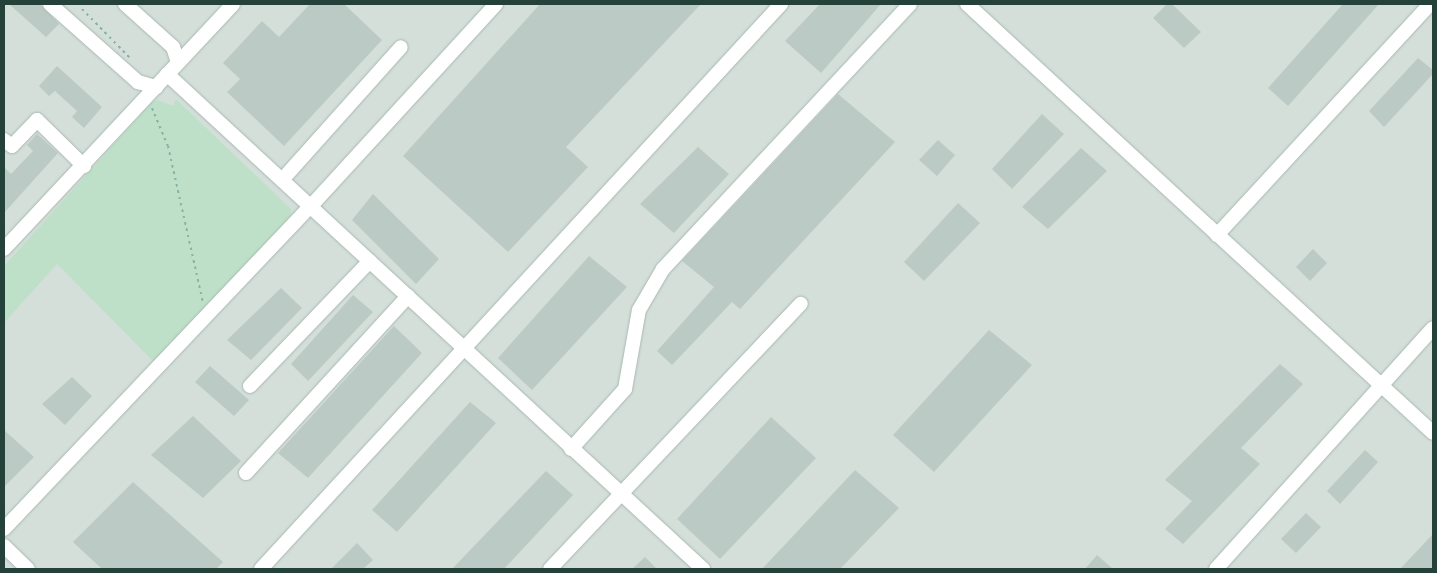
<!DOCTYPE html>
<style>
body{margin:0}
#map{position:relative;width:1437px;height:573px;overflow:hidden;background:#e6efeb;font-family:Overpass,sans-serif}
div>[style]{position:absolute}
.built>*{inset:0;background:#d4dfda}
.green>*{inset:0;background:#bfe0c8}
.building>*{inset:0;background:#bbcac4}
.path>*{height:2px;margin-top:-1px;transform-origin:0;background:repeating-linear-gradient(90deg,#86b3a5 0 2.5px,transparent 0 6.5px)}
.roads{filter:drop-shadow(0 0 1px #a8b8b2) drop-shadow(0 0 1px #a8b8b2)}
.minor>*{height:14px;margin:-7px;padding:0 7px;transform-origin:7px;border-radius:7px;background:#fff}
span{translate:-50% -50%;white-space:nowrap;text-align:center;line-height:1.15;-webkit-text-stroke:4px #f7fbf9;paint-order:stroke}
.frame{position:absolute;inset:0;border:5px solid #24423a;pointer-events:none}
</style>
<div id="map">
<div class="built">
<div style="clip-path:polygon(4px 4px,1433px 4px,1433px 569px,4px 569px)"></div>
</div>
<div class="green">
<div style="clip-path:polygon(176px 99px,291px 209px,291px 218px,156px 364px,57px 264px,4px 323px,4px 266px,152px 102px,158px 100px,173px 106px)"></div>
</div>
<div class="building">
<div style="clip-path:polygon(9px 4px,40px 4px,59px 24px,46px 37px)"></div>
<div style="clip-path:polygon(310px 4px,344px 4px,382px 40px,284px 146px,227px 92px,240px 79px,223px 63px,262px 21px,279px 37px)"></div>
<div style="clip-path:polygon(540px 4px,701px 4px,566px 147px,588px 167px,508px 252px,403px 156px)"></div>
<div style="clip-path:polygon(820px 4px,881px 4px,821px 73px,785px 41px)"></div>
<div style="clip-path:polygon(1167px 4px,1172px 4px,1201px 32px,1184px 48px,1153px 18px)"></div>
<div style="clip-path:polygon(1343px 4px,1379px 4px,1288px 106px,1268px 88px)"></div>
<div style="clip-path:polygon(1418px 58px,1433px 70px,1433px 74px,1384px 127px,1369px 111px)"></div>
<div style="clip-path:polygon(57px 66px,102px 107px,84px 128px,72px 117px,77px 111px,55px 91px,49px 96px,39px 86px)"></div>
<div style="clip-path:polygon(838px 94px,895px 142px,740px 309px,732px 302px,672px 365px,657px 351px,714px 287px,682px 261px)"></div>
<div style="clip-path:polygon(1042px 114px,1064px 134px,1012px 189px,992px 169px)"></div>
<div style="clip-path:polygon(37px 134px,58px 153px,4px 213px,4px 167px,11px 174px,33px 151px,27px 145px)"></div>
<div style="clip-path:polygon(938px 140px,955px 155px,937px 176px,919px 160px)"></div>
<div style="clip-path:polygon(698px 147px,729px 174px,674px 233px,640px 204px)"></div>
<div style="clip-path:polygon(1081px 148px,1107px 171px,1048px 229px,1022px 207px)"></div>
<div style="clip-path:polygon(373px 194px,439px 259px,416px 284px,352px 220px)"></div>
<div style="clip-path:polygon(958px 203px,980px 223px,924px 281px,904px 262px)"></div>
<div style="clip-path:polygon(1313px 249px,1327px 263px,1310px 281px,1296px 267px)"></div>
<div style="clip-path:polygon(589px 256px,627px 287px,532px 390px,498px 358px)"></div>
<div style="clip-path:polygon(281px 288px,302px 308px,251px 360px,227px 340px)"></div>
<div style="clip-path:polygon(353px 295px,373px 312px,308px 381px,291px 364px)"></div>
<div style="clip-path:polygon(394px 326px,422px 353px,308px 478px,278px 453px)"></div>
<div style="clip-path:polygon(989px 330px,1032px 365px,934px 472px,893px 435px)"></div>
<div style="clip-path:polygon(1280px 364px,1303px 384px,1241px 448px,1260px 464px,1183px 544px,1165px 529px,1192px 501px,1165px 480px)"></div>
<div style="clip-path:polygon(210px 366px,249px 400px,234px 416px,195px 382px)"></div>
<div style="clip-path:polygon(72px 377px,92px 396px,65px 425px,42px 404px)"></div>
<div style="clip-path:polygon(470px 402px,496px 423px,397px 532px,372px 510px)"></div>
<div style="clip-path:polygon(193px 416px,241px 461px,203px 498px,151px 455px)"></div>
<div style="clip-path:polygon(771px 417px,816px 458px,720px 559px,677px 519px)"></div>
<div style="clip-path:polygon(4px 430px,34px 457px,4px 487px)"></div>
<div style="clip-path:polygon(1365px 450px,1378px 462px,1340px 504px,1327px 491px)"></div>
<div style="clip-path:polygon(855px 470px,899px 508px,840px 569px,762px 569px)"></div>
<div style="clip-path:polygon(546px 471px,573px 495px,504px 569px,452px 569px)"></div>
<div style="clip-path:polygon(133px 482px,223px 562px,216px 569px,102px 569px,73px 542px)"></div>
<div style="clip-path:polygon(1306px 513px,1321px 527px,1296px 553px,1281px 539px)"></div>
<div style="clip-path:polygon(1433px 534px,1433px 569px,1400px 569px)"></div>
<div style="clip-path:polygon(357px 543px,373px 560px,363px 569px,331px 569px)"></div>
<div style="clip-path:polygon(1097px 555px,1113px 569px,1085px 569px)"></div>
<div style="clip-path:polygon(645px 557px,657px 569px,632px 569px)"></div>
</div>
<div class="path">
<div style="left:82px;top:9px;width:70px;rotate:45.6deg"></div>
<div style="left:152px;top:108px;width:41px;rotate:67.2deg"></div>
<div style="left:168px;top:146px;width:161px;rotate:77.4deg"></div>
</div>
<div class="roads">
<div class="minor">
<div style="left:50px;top:4px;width:118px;rotate:41.6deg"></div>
<div style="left:138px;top:82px;width:19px;rotate:16deg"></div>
<div style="left:125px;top:4px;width:64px;rotate:41.9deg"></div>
<div style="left:173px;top:47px;width:16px;rotate:72deg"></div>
<div style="left:967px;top:4px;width:633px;rotate:42.63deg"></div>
<div style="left:167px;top:74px;width:730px;rotate:42.72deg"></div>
<div style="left:4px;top:140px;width:10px;rotate:37deg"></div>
<div style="left:12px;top:146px;width:36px;rotate:-46deg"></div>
<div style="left:37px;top:120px;width:66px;rotate:44.4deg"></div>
<div style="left:282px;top:180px;width:178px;rotate:-48.2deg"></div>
<div style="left:1217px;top:235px;width:314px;rotate:-47.3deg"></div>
<div style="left:4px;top:249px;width:335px;rotate:-46.9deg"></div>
<div style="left:250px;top:386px;width:173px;rotate:-46.2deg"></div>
<div style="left:571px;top:449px;width:81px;rotate:-48deg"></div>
<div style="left:625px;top:389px;width:80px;rotate:-80deg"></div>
<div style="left:639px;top:310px;width:48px;rotate:-59.7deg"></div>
<div style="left:663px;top:269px;width:362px;rotate:-47deg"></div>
<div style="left:246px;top:473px;width:240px;rotate:-47.5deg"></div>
<div style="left:4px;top:529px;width:446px;rotate:-46.5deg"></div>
<div style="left:311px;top:206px;width:274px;rotate:-47.5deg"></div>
<div style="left:4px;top:546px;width:33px;rotate:44deg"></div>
<div style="left:261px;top:569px;width:768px;rotate:-47.37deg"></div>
<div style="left:550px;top:569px;width:365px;rotate:-46.6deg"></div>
<div style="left:1216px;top:569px;width:324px;rotate:-48deg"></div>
</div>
</div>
<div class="frame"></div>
</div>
